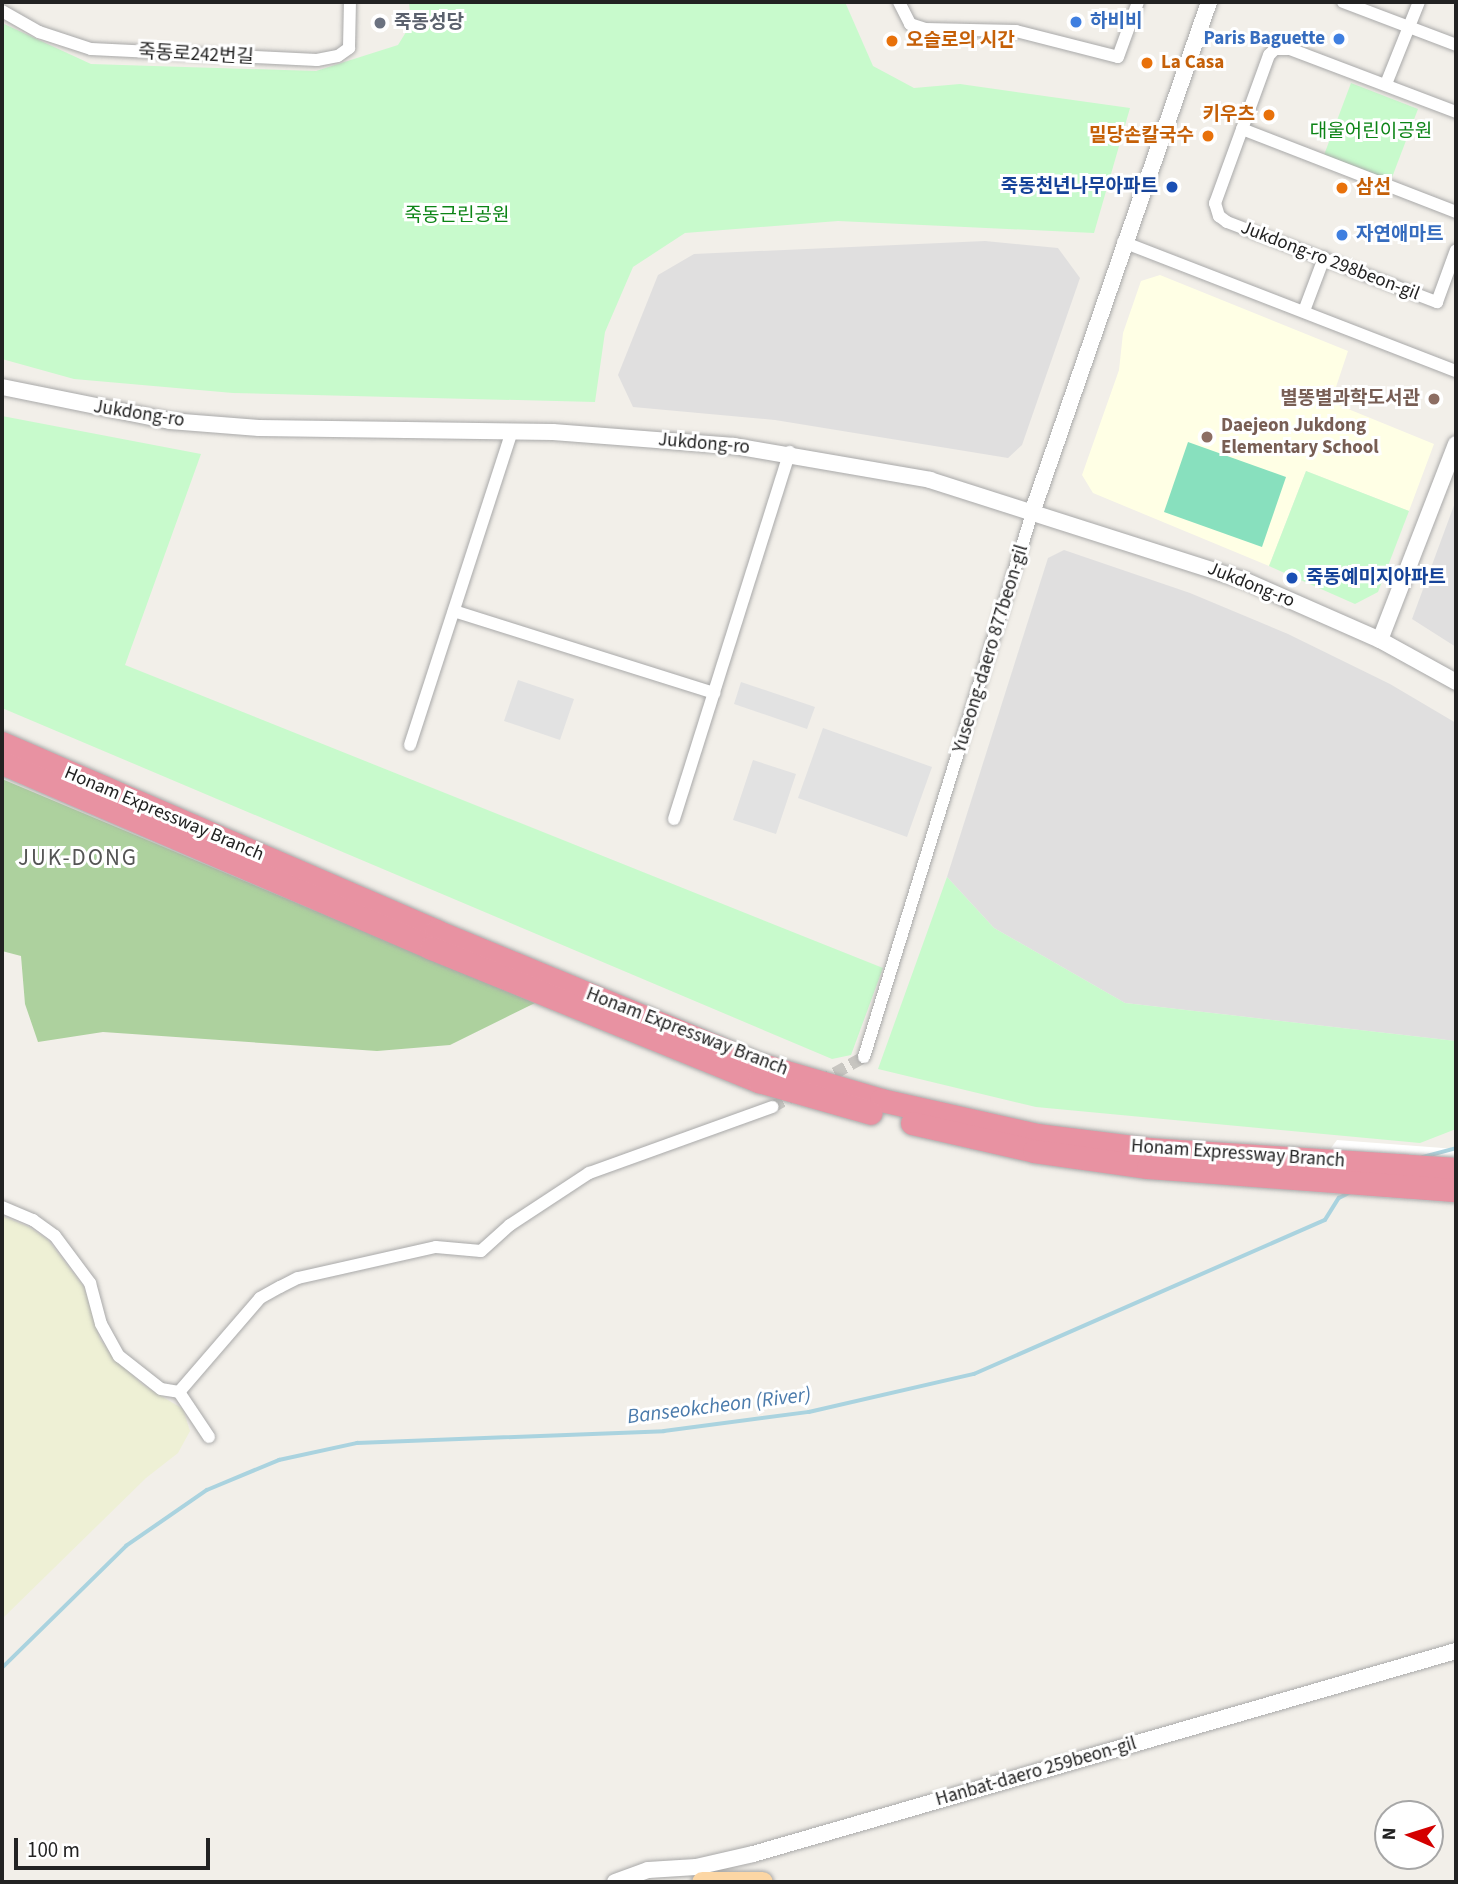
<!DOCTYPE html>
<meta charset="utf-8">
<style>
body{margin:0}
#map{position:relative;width:1458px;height:1884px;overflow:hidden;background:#f2efe9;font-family:"Source Sans 3","Noto Sans KR",sans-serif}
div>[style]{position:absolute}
.residential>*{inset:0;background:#e0dfdf}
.education>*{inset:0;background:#ffffe5}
.farmland>*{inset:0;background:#eef0d5}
.forest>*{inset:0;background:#add19e}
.park>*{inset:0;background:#c8facc}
.pitch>*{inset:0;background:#88e0be}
.parking>*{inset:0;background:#e2e2e2}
.pier>*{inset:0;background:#fff}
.stream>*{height:3.5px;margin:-1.75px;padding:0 1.75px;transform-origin:1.75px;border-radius:1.75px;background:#aad3df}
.minor-tunnel>*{height:12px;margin-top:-6px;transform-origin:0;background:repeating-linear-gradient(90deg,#c8c6c1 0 12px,transparent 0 18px)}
.roads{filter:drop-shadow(0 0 2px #a9a9a9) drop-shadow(0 0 2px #a9a9a9)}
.minor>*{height:12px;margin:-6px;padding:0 6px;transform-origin:6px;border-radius:6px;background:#fff}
.tertiary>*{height:16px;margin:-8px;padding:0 8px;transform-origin:8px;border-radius:8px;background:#fff}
.primary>*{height:21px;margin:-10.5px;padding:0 10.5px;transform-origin:10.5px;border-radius:10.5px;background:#fcd6a4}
.motorway>*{height:23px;margin:-11.5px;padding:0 11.5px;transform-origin:11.5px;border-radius:11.5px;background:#e892a2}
.dots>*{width:19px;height:19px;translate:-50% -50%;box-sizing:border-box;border:4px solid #fff;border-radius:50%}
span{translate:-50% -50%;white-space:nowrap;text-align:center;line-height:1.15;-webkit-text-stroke:6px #fff;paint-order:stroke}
.shop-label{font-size:19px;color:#366cbe;font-weight:700}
.left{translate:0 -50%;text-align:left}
.right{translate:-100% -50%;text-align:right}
.worship-label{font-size:19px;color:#5b616d;font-weight:700}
.food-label{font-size:19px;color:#c56008;font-weight:700}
.street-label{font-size:19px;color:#222}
.park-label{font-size:19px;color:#0c8416}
.transit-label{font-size:19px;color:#164399;font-weight:700}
.education-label{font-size:19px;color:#785e54;font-weight:700}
.water-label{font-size:21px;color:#4a7aab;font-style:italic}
.quarter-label{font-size:23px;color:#555;letter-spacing:2px}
.frame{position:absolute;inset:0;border:4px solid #222;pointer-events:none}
.north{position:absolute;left:1374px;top:1800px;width:70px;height:70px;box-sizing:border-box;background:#fff;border:2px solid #a7a7a7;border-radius:50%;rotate:273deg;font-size:19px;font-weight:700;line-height:28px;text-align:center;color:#222}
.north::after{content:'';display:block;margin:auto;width:24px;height:32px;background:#d40000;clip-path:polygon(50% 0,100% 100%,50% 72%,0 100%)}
.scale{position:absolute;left:14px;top:1838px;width:196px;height:32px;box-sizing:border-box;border:4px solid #222;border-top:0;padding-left:9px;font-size:21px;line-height:24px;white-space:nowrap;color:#222;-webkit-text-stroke:5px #fff;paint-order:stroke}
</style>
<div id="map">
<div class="residential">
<div style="clip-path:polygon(985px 241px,1058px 248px,1080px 278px,1022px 445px,1008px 458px,775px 420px,633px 407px,618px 375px,658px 275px,694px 254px)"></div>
<div style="clip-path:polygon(1456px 500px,1456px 647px,1412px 619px)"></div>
<div style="clip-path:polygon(1064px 550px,1190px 593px,1288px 634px,1390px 684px,1456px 723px,1456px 1041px,1125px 1003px,994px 928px,947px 877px,1048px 558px)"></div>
</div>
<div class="education">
<div style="clip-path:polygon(1160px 275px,1348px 351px,1331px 402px,1434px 444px,1409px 511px,1306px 471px,1269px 566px,1093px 493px,1082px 475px,1119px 370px,1123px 333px,1141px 281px)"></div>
</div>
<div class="farmland">
<div style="clip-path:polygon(2px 1216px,29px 1227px,48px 1240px,84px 1287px,100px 1339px,114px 1358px,143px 1385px,183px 1409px,190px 1431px,178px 1453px,146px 1478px,2px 1619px)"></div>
</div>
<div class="forest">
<div style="clip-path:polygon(2px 779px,535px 1003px,450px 1045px,377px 1051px,103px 1032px,38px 1042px,25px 1004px,21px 956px,2px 951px)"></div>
</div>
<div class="park">
<div style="clip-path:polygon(409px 2px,845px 2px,873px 66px,914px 88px,960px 84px,1130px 108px,1094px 233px,838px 221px,685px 233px,633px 267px,605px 332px,595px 402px,233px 393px,74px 379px,2px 359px,2px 23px,91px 64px,316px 71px,398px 45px,411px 24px)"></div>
<div style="clip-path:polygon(1351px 83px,1418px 109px,1391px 180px,1324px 155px)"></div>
<div style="clip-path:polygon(2px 416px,201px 454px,125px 665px,883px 968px,851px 1055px,832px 1059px,2px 708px)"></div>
<div style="clip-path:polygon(1306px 471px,1409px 511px,1378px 592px,1355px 604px,1269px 566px)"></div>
<div style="clip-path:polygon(947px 877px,994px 928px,1125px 1003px,1456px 1041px,1456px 1129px,1420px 1143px,1036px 1107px,878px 1069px)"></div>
</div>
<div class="pitch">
<div style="clip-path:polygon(1188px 442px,1286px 477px,1262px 547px,1164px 512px)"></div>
</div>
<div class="parking">
<div style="clip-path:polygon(518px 680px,574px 699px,560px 740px,504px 721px)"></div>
<div style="clip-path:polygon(741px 682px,815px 707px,807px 729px,734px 704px)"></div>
<div style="clip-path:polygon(823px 728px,932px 767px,907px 837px,798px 798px)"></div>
<div style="clip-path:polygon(753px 760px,796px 774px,776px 834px,733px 820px)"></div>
</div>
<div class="pier">
<div style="clip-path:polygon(1337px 1140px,1456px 1149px,1456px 1203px,1299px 1191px)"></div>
</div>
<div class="stream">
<div style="left:1423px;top:1157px;width:34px;rotate:-15deg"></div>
<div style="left:2px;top:1668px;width:174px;rotate:-44.5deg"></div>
<div style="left:126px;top:1546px;width:98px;rotate:-34.7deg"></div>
<div style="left:207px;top:1490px;width:78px;rotate:-22.6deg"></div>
<div style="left:279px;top:1460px;width:80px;rotate:-12.3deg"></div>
<div style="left:357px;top:1443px;width:307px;rotate:-2.2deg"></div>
<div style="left:664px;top:1431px;width:146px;rotate:-7.5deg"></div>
<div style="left:809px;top:1412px;width:169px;rotate:-13deg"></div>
<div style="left:974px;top:1374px;width:383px;rotate:-23.7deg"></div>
<div style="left:1325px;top:1220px;width:26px;rotate:-58deg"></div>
<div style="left:1339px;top:1198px;width:16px;rotate:-27deg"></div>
</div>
<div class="minor-tunnel">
<div style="left:819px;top:1082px;width:51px;rotate:-29.1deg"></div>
<div style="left:772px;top:1107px;width:32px;rotate:-28deg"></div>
</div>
<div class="roads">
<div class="minor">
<div style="left:899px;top:2px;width:25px;rotate:63deg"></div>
<div style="left:910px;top:24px;width:16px;rotate:18deg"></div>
<div style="left:925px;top:29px;width:91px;rotate:1.3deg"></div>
<div style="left:1016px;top:31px;width:105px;rotate:14.3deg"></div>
<div style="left:1118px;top:57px;width:59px;rotate:-70deg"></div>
<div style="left:1343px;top:2px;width:121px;rotate:20.8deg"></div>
<div style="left:2px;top:11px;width:43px;rotate:29.6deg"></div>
<div style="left:39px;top:32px;width:55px;rotate:18.1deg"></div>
<div style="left:91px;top:49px;width:226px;rotate:2.8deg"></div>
<div style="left:317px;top:60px;width:21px;rotate:-11deg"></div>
<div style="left:338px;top:56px;width:14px;rotate:-36deg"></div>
<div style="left:349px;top:48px;width:46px;rotate:-88.8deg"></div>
<div style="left:1386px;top:84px;width:88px;rotate:-68.1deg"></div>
<div style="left:1456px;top:112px;width:178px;rotate:-159.2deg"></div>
<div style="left:1290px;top:49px;width:15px;rotate:180deg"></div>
<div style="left:1275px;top:49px;width:8px;rotate:135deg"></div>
<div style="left:1269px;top:55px;width:158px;rotate:110deg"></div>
<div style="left:1215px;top:203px;width:14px;rotate:73deg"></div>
<div style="left:1219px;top:216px;width:10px;rotate:37deg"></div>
<div style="left:1227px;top:222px;width:225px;rotate:20.9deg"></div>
<div style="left:1437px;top:302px;width:55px;rotate:-69.9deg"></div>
<div style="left:1242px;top:129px;width:230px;rotate:21.2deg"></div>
<div style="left:1123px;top:242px;width:357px;rotate:21.2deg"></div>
<div style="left:1304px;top:311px;width:57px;rotate:-69.3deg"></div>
<div style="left:454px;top:611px;width:273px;rotate:17.5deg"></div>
<div style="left:410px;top:745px;width:330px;rotate:-72deg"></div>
<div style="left:674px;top:819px;width:385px;rotate:-72.5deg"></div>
<div style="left:864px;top:1057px;width:573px;rotate:-72.83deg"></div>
<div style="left:2px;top:1207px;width:34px;rotate:23deg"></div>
<div style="left:33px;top:1220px;width:27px;rotate:36deg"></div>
<div style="left:55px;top:1236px;width:59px;rotate:53.3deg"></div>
<div style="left:90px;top:1283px;width:42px;rotate:75deg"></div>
<div style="left:101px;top:1324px;width:37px;rotate:61deg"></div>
<div style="left:119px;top:1356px;width:53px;rotate:38.2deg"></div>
<div style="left:161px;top:1389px;width:18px;rotate:9deg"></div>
<div style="left:179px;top:1392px;width:124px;rotate:-49.2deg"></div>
<div style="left:260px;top:1298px;width:23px;rotate:-29deg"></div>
<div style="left:280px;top:1287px;width:20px;rotate:-27deg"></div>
<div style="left:298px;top:1278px;width:141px;rotate:-12.7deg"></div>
<div style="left:436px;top:1247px;width:45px;rotate:5.1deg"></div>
<div style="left:481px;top:1251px;width:39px;rotate:-42deg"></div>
<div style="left:510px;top:1225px;width:95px;rotate:-33.4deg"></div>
<div style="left:589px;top:1173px;width:195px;rotate:-19.8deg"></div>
<div style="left:179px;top:1392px;width:54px;rotate:56.3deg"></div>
</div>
<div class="tertiary">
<div style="left:2px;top:387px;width:171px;rotate:11.4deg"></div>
<div style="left:170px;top:421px;width:89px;rotate:4.5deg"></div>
<div style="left:259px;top:428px;width:294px;rotate:0.8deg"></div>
<div style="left:553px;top:432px;width:182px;rotate:4.4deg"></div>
<div style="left:734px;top:446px;width:199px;rotate:9.8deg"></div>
<div style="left:930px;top:480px;width:330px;rotate:17.7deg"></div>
<div style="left:1244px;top:580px;width:149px;rotate:23.8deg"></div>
<div style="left:1380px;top:640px;width:87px;rotate:28.9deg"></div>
<div style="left:1033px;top:510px;width:538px;rotate:-70.89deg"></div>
<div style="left:1380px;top:640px;width:210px;rotate:-68.8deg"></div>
<div style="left:615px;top:1882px;width:35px;rotate:-20deg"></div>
<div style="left:648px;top:1870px;width:48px;rotate:-3.6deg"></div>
<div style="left:696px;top:1867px;width:58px;rotate:-12.8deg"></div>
<div style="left:753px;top:1854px;width:732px;rotate:-16.11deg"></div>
</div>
<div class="primary">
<div style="left:702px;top:1882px;width:60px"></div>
</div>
<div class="motorway">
<div style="left:2px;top:743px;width:473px;rotate:23.4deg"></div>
<div style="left:436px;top:931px;width:349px;rotate:22.4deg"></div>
<div style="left:759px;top:1064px;width:127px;rotate:16.4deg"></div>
<div style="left:881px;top:1100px;width:160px;rotate:12.6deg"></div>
<div style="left:1037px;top:1135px;width:113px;rotate:7.1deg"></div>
<div style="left:1149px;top:1149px;width:308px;rotate:3.7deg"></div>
<div style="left:2px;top:763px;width:467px;rotate:23.3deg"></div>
<div style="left:431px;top:948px;width:354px;rotate:22.1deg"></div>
<div style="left:759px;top:1081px;width:116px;rotate:15.9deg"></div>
<div style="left:912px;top:1123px;width:125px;rotate:12.9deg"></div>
<div style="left:1034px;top:1151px;width:115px;rotate:8deg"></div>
<div style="left:1148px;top:1167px;width:309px;rotate:4.3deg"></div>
</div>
</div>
<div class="dots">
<div style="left:1076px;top:22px;background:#3f7fe0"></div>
<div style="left:380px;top:23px;background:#6b7280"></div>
<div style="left:1339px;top:39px;background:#3f7fe0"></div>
<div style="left:892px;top:41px;background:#e8710a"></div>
<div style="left:1147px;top:63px;background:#e8710a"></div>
<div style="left:1269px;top:115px;background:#e8710a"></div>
<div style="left:1208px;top:136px;background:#e8710a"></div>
<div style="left:1172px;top:187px;background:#1a4fb4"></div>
<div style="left:1342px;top:188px;background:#e8710a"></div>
<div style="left:1342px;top:235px;background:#3f7fe0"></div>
<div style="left:1434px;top:399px;background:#8d6e63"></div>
<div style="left:1207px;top:437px;background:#8d6e63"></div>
<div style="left:1292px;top:578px;background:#1a4fb4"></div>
</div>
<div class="shop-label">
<span class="left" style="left:1090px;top:22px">하비비</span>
<span class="right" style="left:1325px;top:39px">Paris Baguette</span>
<span class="left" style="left:1356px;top:235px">자연애마트</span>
</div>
<div class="worship-label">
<span class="left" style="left:394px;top:23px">죽동성당</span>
</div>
<div class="food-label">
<span class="left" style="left:906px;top:41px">오슬로의 시간</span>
<span class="left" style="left:1161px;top:63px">La Casa</span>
<span class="right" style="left:1255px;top:115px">키우츠</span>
<span class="right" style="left:1194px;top:136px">밀당손칼국수</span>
<span class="left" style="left:1356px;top:188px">삼선</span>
</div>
<div class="street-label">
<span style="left:196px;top:55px;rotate:3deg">죽동로242번길</span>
<span style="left:1330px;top:261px;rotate:21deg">Jukdong-ro 298beon-gil</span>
<span style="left:139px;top:414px;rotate:9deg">Jukdong-ro</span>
<span style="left:704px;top:444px;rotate:5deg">Jukdong-ro</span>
<span style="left:1251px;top:585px;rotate:22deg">Jukdong-ro</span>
<span style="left:991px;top:649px;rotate:-73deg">Yuseong-daero 877beon-gil</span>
<span style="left:164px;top:814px;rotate:23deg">Honam Expressway Branch</span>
<span style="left:687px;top:1032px;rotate:21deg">Honam Expressway Branch</span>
<span style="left:1238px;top:1154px;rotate:4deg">Honam Expressway Branch</span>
<span style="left:1036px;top:1772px;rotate:-16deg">Hanbat-daero 259beon-gil</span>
</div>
<div class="park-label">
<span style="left:1371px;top:132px">대울어린이공원</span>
<span style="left:457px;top:216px">죽동근린공원</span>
</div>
<div class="transit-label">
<span class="right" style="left:1158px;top:187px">죽동천년나무아파트</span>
<span class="left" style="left:1306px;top:578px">죽동예미지아파트</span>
</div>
<div class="education-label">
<span class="right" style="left:1420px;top:399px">별똥별과학도서관</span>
<span class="left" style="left:1221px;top:437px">Daejeon Jukdong<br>Elementary School</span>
</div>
<div class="water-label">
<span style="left:719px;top:1405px;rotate:-7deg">Banseokcheon (River)</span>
</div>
<div class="quarter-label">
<span style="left:78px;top:858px">JUK-DONG</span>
</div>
<div class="frame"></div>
<div class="north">N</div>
<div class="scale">100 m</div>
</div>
